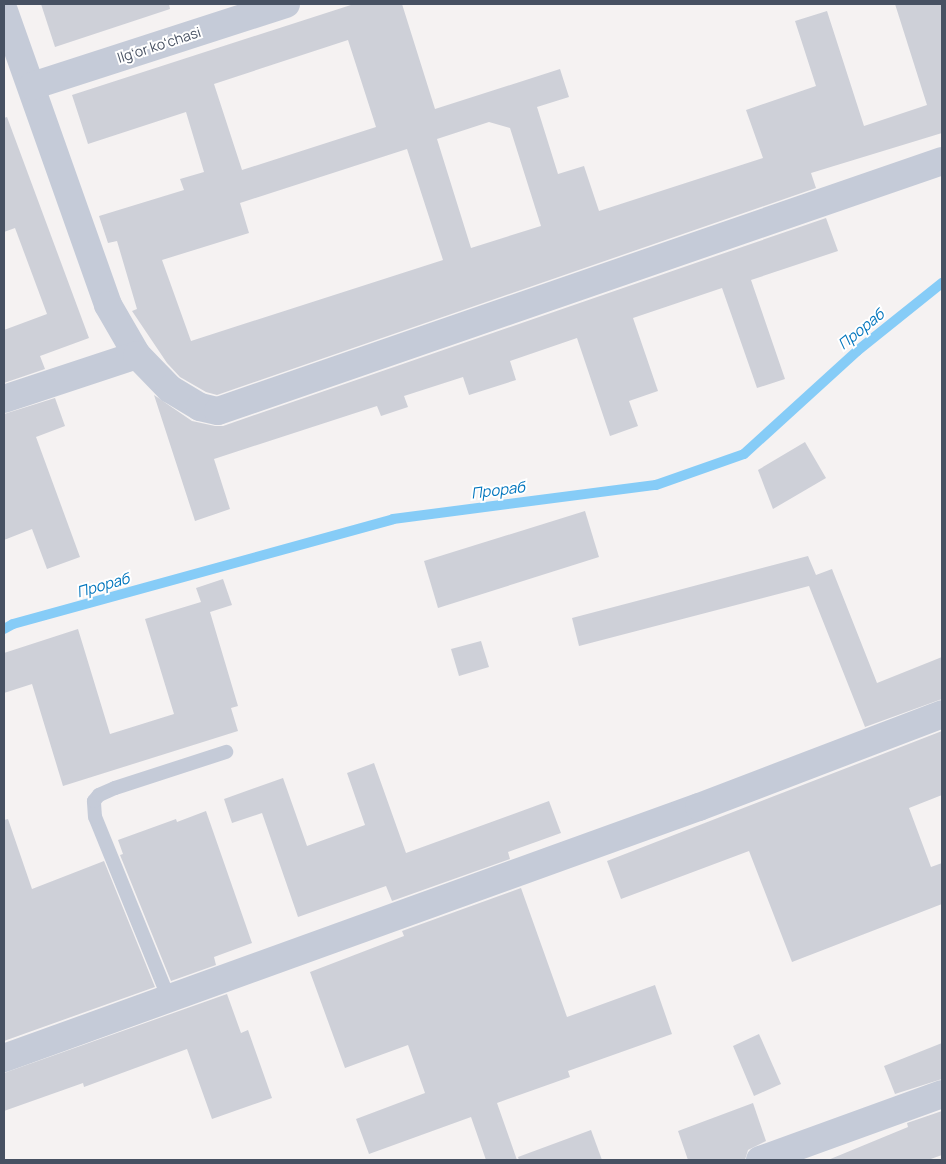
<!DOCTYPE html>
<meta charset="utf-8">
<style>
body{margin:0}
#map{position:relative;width:946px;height:1164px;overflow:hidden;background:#f5f2f2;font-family:Manrope,sans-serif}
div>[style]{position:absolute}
.stream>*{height:10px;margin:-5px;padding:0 5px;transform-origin:5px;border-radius:5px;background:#86ccf7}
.building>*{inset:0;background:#ced0d8}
.service>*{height:14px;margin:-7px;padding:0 7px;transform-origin:7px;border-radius:7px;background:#c5cbd8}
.minor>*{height:28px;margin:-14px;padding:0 14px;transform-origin:14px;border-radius:14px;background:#c5cbd8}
span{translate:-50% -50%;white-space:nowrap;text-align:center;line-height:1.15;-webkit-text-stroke:4px #fff;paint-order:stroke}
.street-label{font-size:14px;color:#475162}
.water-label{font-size:15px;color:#0075bd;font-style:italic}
.frame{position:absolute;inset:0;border:5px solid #475162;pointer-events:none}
</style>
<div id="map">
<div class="stream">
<div style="left:4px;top:629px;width:10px;rotate:-29deg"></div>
<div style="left:13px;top:624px;width:394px;rotate:-15.4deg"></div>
<div style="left:393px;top:519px;width:265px;rotate:-7.4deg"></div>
<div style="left:656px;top:485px;width:93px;rotate:-19.4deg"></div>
<div style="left:744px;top:454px;width:153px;rotate:-42.3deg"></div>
<div style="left:857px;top:351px;width:109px;rotate:-38.7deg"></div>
</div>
<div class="building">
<div style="clip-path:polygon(41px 4px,169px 4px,170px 9px,55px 47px)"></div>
<div style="clip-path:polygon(evenodd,354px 4px,402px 4px,435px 109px,560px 69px,569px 97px,537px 107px,558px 174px,584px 166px,599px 211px,763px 158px,746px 110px,816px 86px,795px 21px,827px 11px,864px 126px,927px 105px,895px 4px,942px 4px,942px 133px,811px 173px,816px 188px,217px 395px,206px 392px,180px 377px,167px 363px,132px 311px,137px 309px,117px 241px,108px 243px,99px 216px,184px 190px,180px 179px,204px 172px,186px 112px,88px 144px,72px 95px,354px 4px,348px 40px,376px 127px,242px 170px,214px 84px,348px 40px,354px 4px,489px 122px,510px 128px,541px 226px,471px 248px,437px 139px,489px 122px,354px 4px,407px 149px,443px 260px,191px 341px,162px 260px,249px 233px,240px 203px,407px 149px)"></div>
<div style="clip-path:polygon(7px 117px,89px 338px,40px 356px,45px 369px,4px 383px,4px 330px,47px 314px,15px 228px,4px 232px,4px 118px)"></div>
<div style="clip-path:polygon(826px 218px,838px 251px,751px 280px,785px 379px,757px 388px,722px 288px,633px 318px,658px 391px,629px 401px,638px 426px,610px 436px,577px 338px,510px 361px,516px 380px,469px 395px,463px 377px,404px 396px,408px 407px,381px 416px,377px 406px,214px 459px,230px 509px,195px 521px,154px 395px,192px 421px,215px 426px,223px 426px)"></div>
<div style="clip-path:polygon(55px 398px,65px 426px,36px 437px,80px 557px,47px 569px,32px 529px,4px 540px,4px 414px)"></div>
<div style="clip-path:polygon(805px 442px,826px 478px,773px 509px,758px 470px)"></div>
<div style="clip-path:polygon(585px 511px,599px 557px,438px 608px,424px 561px)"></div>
<div style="clip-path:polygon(808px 556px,816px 575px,832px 569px,877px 683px,942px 657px,942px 699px,865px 727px,809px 586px,579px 646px,572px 618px)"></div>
<div style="clip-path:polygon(223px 579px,232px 605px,210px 612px,238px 706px,231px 708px,238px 731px,63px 786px,32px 684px,4px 693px,4px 653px,78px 629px,110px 734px,174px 714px,145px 619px,201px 602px,196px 588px)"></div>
<div style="clip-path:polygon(481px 641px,489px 667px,459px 676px,451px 649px)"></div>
<div style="clip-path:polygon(942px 731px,942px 795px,909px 808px,931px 867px,942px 863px,942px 904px,792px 962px,749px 851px,621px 899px,607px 861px)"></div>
<div style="clip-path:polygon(374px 763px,406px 853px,549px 801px,561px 833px,508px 852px,510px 859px,392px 901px,386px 886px,298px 917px,262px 813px,232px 823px,224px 799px,283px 778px,307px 846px,365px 825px,347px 773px)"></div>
<div style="clip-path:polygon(206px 811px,252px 943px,214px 957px,216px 965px,171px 981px,120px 855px,123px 854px,118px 840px,176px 819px,177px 822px)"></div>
<div style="clip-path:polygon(8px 819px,32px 889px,104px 861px,155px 987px,4px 1041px,4px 820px)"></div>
<div style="clip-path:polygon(521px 888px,567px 1017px,655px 985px,672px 1034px,568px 1071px,570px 1077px,497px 1103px,517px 1160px,486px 1160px,471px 1117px,369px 1154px,356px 1119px,425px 1093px,408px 1045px,345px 1068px,310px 972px,404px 936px,402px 931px)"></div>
<div style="clip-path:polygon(227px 994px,241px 1033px,248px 1030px,272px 1098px,212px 1119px,187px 1049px,84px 1087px,83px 1083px,4px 1111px,4px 1073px)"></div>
<div style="clip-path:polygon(759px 1034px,781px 1084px,754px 1096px,733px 1046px)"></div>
<div style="clip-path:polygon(942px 1043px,942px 1079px,895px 1094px,884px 1066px)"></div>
<div style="clip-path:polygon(753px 1103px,766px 1141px,748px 1150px,745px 1160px,688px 1160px,678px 1131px)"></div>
<div style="clip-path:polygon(942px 1111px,942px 1155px,928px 1160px,828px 1160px,908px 1127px,907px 1123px)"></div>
<div style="clip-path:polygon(591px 1130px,602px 1160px,519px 1160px,518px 1157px)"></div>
</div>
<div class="service">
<div style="left:169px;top:999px;width:196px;rotate:-112.1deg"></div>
<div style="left:95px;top:817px;width:16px;rotate:-94deg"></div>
<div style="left:94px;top:801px;width:8px;rotate:-50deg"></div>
<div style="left:99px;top:795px;width:17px;rotate:-24deg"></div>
<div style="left:115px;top:788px;width:117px;rotate:-18deg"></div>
</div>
<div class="minor">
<div style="left:4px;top:11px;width:312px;rotate:70.5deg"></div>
<div style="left:108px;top:305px;width:58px;rotate:59.9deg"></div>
<div style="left:32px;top:86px;width:267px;rotate:-17.9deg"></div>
<div style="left:4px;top:399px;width:140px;rotate:-18.3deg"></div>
<div style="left:137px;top:355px;width:47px;rotate:45.9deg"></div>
<div style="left:170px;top:389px;width:35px;rotate:31deg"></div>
<div style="left:200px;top:407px;width:18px;rotate:13deg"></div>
<div style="left:218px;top:411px;width:766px;rotate:-19.05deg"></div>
<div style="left:4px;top:1058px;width:739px;rotate:-19.86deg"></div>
<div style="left:699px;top:807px;width:260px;rotate:-20.9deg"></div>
<div style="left:760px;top:1160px;width:194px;rotate:-19.9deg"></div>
</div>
<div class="street-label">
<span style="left:159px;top:45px;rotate:-18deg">Ilgʻor koʻchasi</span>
</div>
<div class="water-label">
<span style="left:861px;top:329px;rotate:-39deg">Прораб</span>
<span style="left:498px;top:490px;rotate:-7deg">Прораб</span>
<span style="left:103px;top:585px;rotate:-16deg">Прораб</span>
</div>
<div class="frame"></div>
</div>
